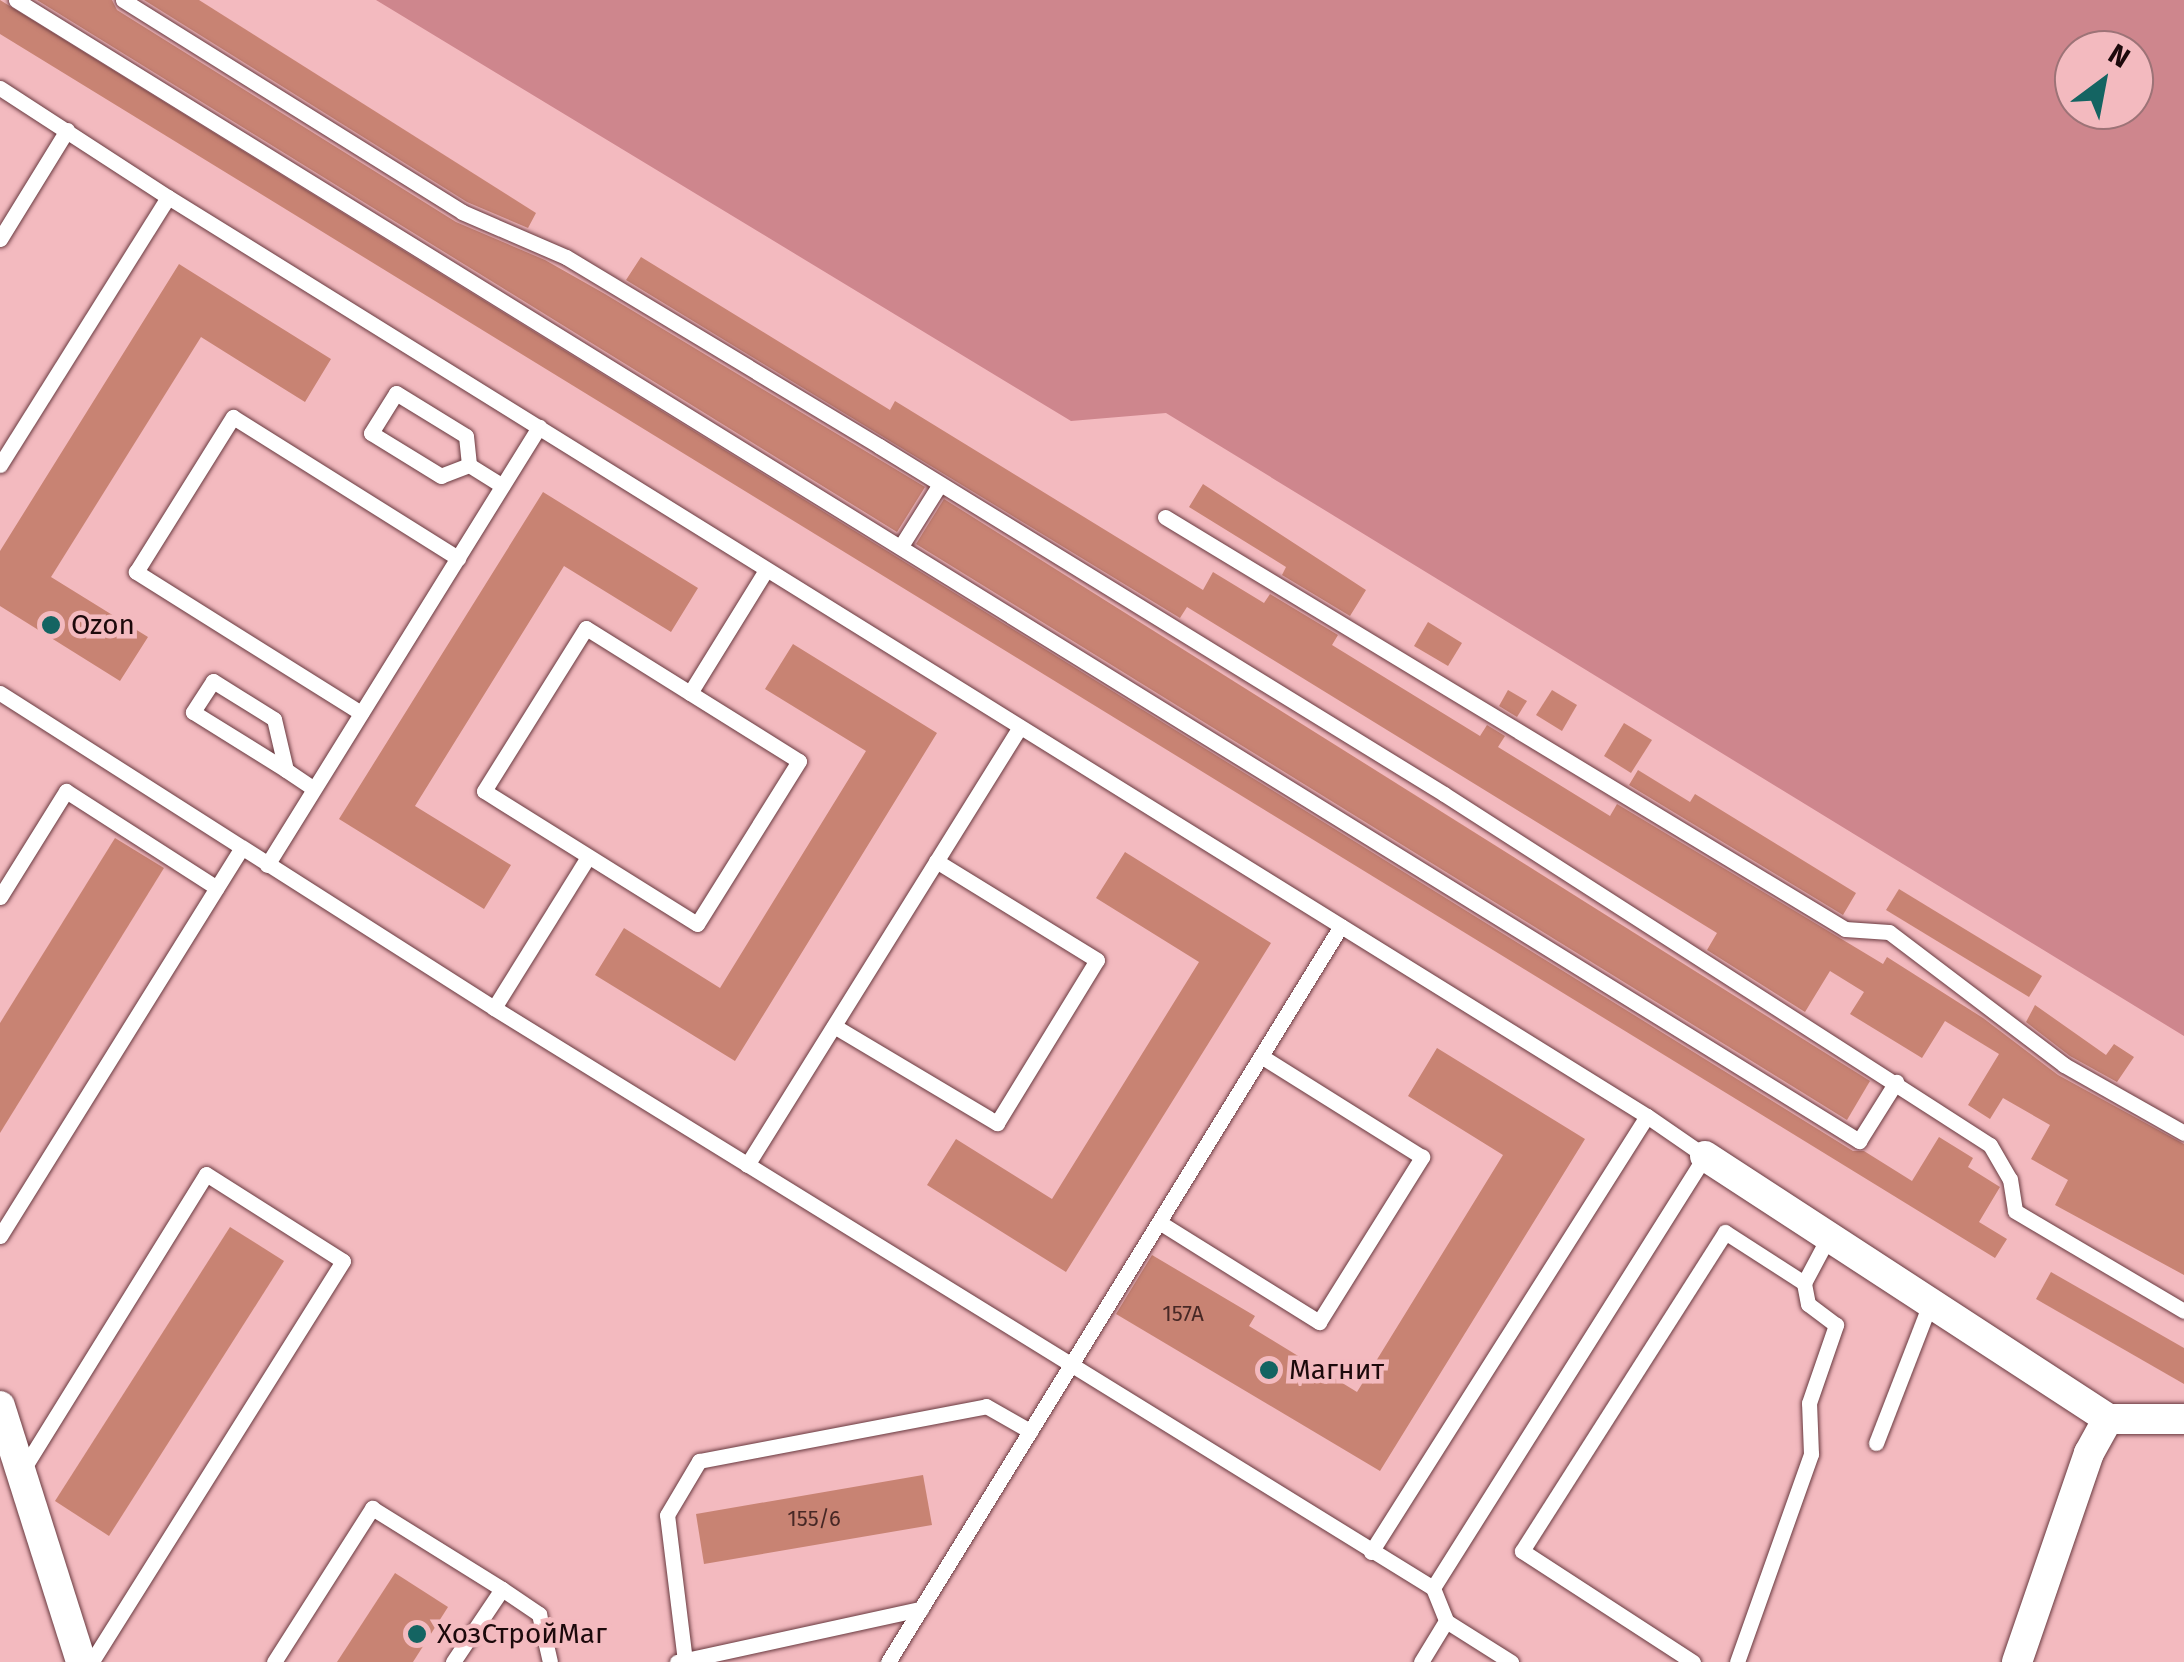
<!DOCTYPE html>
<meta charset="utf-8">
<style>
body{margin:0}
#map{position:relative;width:2184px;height:1662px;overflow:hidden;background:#f3babf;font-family:"Fira Sans",sans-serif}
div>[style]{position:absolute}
.forest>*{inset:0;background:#ce868d}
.building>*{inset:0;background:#c88373}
.roads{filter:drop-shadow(0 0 2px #693a40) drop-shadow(0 0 2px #693a40)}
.lane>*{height:15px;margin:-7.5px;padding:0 7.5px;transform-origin:7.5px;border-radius:7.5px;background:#fff}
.street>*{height:30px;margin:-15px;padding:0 15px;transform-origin:15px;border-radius:15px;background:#fff}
.dots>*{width:28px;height:28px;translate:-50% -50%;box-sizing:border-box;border:5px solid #f3babf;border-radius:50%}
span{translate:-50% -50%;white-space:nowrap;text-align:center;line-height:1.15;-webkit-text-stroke:9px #f3babf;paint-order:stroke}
.number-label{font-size:22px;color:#472825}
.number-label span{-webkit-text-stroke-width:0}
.poi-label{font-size:28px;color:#1c090b}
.left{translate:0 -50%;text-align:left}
.north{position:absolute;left:2054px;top:30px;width:100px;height:100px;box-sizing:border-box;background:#f3babf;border:2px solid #9d7377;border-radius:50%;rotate:32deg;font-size:28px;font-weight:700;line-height:40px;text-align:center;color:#1c090b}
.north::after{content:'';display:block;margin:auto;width:35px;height:45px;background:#146462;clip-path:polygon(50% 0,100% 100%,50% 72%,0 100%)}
</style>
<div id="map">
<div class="forest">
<div style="clip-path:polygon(evenodd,376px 0,2184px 0,2184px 1036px,1166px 413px,1071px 421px,376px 0,2074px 50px,2134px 50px,2134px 110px,2074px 110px,2074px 50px)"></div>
</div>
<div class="building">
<div style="clip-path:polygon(0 0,1853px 1151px,1864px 1151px,1912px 1181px,1939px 1137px,1973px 1158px,1968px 1167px,2000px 1187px,1979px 1222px,2007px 1239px,1995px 1258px,0 34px)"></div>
<div style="clip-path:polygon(37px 0,112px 0,117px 10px,456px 222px,545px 260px,605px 294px,925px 487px,897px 532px)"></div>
<div style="clip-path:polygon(144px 0,199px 0,536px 213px,528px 228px,467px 202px)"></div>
<div style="clip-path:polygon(641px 257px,890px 410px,895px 401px,1203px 590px,1213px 572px,1264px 603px,1270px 594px,1338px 635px,1332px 645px,1480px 736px,1487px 725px,1505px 736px,1498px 747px,1610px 816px,1617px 804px,1883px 964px,1887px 957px,1983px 1018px,2058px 1075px,2184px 1144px,2184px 1275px,2055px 1205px,2068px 1180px,2031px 1159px,2050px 1125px,2003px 1098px,1990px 1119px,1968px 1105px,1999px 1054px,1945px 1021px,1922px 1058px,1850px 1014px,1864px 992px,1830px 971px,1805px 1012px,1707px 950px,1717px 933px,1187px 607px,1180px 618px,626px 280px)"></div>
<div style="clip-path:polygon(179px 264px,331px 359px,305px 402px,201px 337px,51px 577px,148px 637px,120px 681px,0 606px,0 551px)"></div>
<div style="clip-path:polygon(1203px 484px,1366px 590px,1350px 616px,1282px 575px,1286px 567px,1189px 507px)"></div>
<div style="clip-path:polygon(543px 492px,698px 588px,671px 632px,564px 566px,415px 806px,511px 865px,484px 909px,339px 819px)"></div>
<div style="clip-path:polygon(944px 499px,1870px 1081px,1847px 1120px,916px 544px)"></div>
<div style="clip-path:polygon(1428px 622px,1462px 643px,1448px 666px,1414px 646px)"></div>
<div style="clip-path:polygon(793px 644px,937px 733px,735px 1061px,595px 975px,624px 928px,720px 988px,866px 751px,765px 689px)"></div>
<div style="clip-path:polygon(1508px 690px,1527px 701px,1517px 717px,1499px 706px)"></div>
<div style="clip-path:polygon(1552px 690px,1577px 705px,1562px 731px,1536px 715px)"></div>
<div style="clip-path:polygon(1624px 723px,1652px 740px,1631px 773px,1604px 756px)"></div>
<div style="clip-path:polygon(1638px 770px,1690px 802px,1695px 794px,1856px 893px,1843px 915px,1629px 785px)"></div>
<div style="clip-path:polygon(115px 838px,164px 868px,0 1133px,0 1023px)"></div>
<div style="clip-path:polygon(1125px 852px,1271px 943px,1066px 1272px,927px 1185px,956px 1139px,1052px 1199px,1199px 962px,1096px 898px)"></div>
<div style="clip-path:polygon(1899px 889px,2042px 976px,2029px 997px,1886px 910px)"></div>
<div style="clip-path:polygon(2035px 1005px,2106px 1055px,2114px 1044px,2134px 1057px,2117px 1082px,2070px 1056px,2026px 1022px)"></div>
<div style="clip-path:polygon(1437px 1048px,1585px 1139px,1380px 1471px,1116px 1314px,1152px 1255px,1255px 1316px,1249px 1326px,1357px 1392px,1503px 1155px,1408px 1096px)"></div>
<div style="clip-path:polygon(230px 1227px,284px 1261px,109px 1536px,55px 1501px)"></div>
<div style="clip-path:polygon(2051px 1272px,2184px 1348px,2184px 1384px,2036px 1299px)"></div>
<div style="clip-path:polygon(923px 1475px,932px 1525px,704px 1564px,696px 1514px)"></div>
<div style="clip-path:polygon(395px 1573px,448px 1607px,413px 1662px,337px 1662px)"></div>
</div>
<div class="roads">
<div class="lane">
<div style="left:16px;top:0;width:2168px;rotate:31.76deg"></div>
<div style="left:1859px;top:1141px;width:70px;rotate:-57.9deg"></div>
<div style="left:123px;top:0;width:400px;rotate:32deg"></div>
<div style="left:462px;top:212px;width:113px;rotate:23.4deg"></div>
<div style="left:566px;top:257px;width:366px;rotate:31.1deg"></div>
<div style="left:879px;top:446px;width:664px;rotate:31.63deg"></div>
<div style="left:1444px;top:794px;width:649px;rotate:32.74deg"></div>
<div style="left:1990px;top:1145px;width:39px;rotate:60deg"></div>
<div style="left:2010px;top:1179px;width:32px;rotate:81deg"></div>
<div style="left:2015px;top:1211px;width:196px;rotate:30.6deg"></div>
<div style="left:0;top:88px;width:200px;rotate:33deg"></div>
<div style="left:168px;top:197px;width:1741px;rotate:31.86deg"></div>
<div style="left:1647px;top:1116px;width:70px;rotate:34.6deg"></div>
<div style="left:1705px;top:1156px;width:510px;rotate:122.2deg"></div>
<div style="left:0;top:239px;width:128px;rotate:-58.4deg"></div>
<div style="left:0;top:465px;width:316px;rotate:-57.9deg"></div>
<div style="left:469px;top:465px;width:30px;rotate:159deg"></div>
<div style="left:441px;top:476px;width:82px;rotate:-148.4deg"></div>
<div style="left:371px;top:433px;width:47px;rotate:-58deg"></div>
<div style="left:396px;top:393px;width:82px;rotate:31.6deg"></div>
<div style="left:466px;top:436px;width:29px;rotate:84deg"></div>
<div style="left:469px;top:465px;width:39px;rotate:32deg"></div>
<div style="left:1165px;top:517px;width:795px;rotate:31.21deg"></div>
<div style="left:1845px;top:929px;width:44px;rotate:3.9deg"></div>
<div style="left:1889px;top:932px;width:220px;rotate:37.2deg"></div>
<div style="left:2064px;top:1065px;width:138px;rotate:29.5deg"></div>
<div style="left:901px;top:546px;width:73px;rotate:-57.8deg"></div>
<div style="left:586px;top:628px;width:251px;rotate:32deg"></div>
<div style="left:799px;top:761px;width:192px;rotate:122deg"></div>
<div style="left:697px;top:924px;width:251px;rotate:-148deg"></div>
<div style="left:484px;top:791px;width:192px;rotate:-58deg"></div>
<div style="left:0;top:693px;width:586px;rotate:32.52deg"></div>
<div style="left:494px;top:1008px;width:1104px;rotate:31.7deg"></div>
<div style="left:1433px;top:1588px;width:35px;rotate:68deg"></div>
<div style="left:1446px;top:1621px;width:48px;rotate:121.4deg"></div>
<div style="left:690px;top:693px;width:145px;rotate:-58.3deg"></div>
<div style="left:361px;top:713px;width:266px;rotate:-147.9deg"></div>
<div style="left:136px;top:572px;width:183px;rotate:-58deg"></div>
<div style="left:233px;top:417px;width:266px;rotate:32.1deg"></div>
<div style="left:286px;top:770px;width:52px;rotate:-103.2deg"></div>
<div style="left:274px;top:719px;width:72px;rotate:-148.1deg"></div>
<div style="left:213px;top:681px;width:37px;rotate:123deg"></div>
<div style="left:193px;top:712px;width:110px;rotate:31.9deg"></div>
<div style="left:286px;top:770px;width:32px;rotate:34deg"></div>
<div style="left:267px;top:865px;width:516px;rotate:-58.16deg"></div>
<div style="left:0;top:897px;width:125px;rotate:-58.1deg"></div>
<div style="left:66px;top:791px;width:179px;rotate:32.7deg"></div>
<div style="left:494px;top:1008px;width:178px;rotate:-58.1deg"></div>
<div style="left:834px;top:1026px;width:190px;rotate:30.8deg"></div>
<div style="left:997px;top:1123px;width:191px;rotate:-58.5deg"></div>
<div style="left:1097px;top:960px;width:189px;rotate:-148.4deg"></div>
<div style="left:747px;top:1165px;width:516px;rotate:-58.07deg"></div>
<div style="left:1159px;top:1222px;width:189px;rotate:32deg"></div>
<div style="left:1319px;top:1322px;width:195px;rotate:-58deg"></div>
<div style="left:1422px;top:1157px;width:190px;rotate:-147.9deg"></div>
<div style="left:0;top:1236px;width:456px;rotate:-58.1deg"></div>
<div style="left:1876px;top:1443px;width:152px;rotate:-68.8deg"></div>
<div style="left:22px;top:1471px;width:349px;rotate:-58.2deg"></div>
<div style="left:206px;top:1174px;width:162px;rotate:32.4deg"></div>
<div style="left:343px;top:1261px;width:474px;rotate:122.1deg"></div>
<div style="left:1371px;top:1552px;width:516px;rotate:-57.67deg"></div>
<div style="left:502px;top:1589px;width:45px;rotate:34deg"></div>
<div style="left:539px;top:1614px;width:49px;rotate:77.1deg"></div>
<div style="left:1446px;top:1621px;width:77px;rotate:32.2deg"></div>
<div style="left:685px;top:1661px;width:147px;rotate:-97deg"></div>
<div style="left:667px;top:1515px;width:63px;rotate:-59.3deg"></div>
<div style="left:699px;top:1461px;width:292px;rotate:-10.8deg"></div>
<div style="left:986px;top:1406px;width:51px;rotate:29.6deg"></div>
<div style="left:274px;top:1662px;width:183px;rotate:-57.5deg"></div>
<div style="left:372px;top:1508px;width:153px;rotate:31.9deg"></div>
<div style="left:502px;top:1589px;width:88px;rotate:123.9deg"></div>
<div style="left:677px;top:1662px;width:250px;rotate:-12.3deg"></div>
<div style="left:888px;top:1662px;width:864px;rotate:-58.39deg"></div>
<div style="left:1693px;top:1662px;width:204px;rotate:-147deg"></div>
<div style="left:1522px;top:1551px;width:378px;rotate:-57.5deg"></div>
<div style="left:1725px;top:1232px;width:94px;rotate:32.8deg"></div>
<div style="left:1737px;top:1662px;width:221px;rotate:-70.4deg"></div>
<div style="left:1811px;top:1454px;width:51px;rotate:-92.2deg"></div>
<div style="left:1809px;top:1403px;width:83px;rotate:-70.9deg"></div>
<div style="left:1836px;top:1325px;width:35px;rotate:-143deg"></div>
<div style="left:1808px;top:1304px;width:21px;rotate:-101deg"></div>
<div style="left:1804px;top:1283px;width:53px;rotate:-62deg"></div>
</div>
<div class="street">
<div style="left:1705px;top:1156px;width:481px;rotate:33.1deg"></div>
<div style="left:2108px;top:1419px;width:76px"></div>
<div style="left:0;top:1406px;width:269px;rotate:72.4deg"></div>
<div style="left:2017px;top:1662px;width:221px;rotate:-71deg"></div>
<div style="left:2089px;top:1453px;width:39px;rotate:-61deg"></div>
</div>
</div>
<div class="dots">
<div style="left:51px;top:625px;background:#146462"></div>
<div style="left:1269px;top:1370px;background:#146462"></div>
<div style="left:417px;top:1634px;background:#146462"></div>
</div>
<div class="number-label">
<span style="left:1183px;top:1314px">157А</span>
<span style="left:814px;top:1519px">155/6</span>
</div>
<div class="poi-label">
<span class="left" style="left:71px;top:625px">Ozon</span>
<span class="left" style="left:1289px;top:1370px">Магнит</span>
<span class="left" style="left:437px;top:1634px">ХозСтройМаг</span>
</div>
<div class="north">N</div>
</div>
